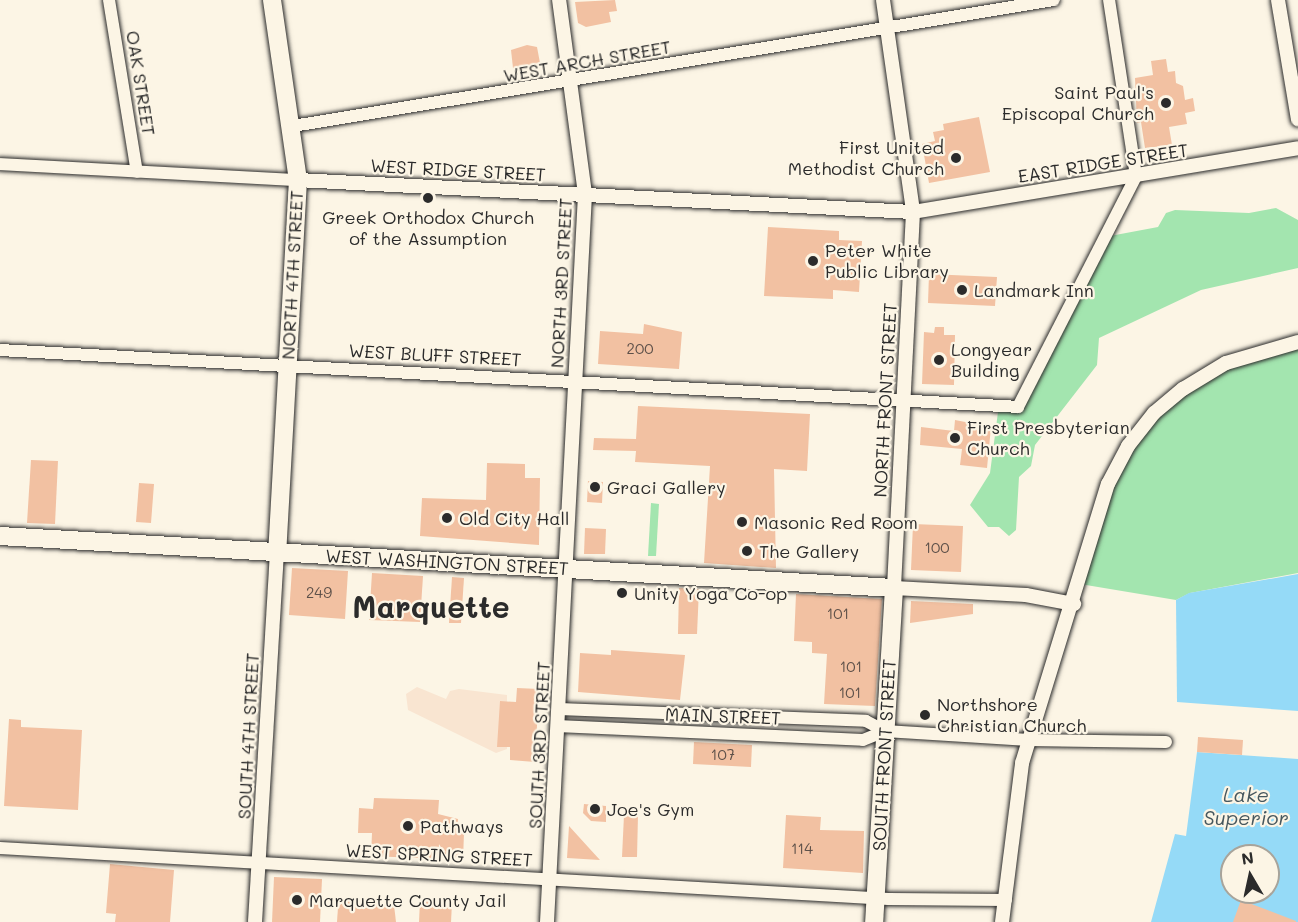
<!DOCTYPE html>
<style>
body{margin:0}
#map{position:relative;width:1298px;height:922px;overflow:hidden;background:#fcf5e5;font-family:Mali,sans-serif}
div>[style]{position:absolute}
.built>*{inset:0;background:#f9e5d1}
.green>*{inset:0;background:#a3e5af}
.water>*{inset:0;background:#95daf7}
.building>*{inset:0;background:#f2c1a2}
.roads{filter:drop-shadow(0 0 2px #2b2b2b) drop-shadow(0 0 2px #2b2b2b)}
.minor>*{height:12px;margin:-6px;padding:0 6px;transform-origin:6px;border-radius:6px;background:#fcf5e5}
.tertiary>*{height:14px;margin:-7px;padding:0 7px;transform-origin:7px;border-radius:7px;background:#fcf5e5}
.primary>*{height:18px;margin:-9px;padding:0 9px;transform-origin:9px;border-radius:9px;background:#fcf5e5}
.dots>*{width:16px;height:16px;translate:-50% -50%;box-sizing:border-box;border:3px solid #fcf5e5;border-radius:50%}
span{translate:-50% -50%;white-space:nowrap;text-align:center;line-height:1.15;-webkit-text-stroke:4.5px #fcf5e5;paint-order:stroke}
.number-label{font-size:15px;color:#5d5049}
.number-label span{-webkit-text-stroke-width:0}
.street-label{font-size:18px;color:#2b2b2b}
.poi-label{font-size:18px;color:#2b2b2b}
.right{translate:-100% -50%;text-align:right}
.left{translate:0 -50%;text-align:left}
.water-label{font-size:20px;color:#46575e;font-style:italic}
.town-label{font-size:30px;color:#2b2b2b;font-weight:700}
.north{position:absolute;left:1220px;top:844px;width:60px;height:60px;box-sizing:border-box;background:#fcf5e5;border:2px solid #a8a49b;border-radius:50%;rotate:351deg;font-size:16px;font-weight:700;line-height:24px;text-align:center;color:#2b2b2b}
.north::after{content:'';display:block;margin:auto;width:21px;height:27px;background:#2b2b2b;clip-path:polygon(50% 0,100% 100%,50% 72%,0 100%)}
</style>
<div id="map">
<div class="built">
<div style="clip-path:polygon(417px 687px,446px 699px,450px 691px,459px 689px,507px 695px,507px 749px,496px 753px,408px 710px,406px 694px)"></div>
</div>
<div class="green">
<div style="clip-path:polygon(1276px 208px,1298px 220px,1298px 268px,1201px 290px,1099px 338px,1097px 365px,1035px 445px,1031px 466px,1019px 477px,1016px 530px,1009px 536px,999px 527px,988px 527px,970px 505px,990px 473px,998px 412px,1022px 409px,1110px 236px,1158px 227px,1166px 213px,1175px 210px,1249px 213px)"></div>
<div style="clip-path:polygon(1298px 342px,1298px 573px,1190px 593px,1176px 600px,1080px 584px,1108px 484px,1154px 413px,1226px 363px)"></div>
<div style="clip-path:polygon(651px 503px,659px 504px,656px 556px,648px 556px)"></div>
</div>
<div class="water">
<div style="clip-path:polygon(1298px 574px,1298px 711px,1177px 702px,1176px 600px,1189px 593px)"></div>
<div style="clip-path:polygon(evenodd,1197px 752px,1298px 759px,1298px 922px,1151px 922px,1175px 834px,1186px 836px,1197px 752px,1232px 856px,1268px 856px,1268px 892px,1232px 892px,1232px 856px)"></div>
</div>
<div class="building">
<div style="clip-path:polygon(615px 0,617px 11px,609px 12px,611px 22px,586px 27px,578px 23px,575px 2px)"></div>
<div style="clip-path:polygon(527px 45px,537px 47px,540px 63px,513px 68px,511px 50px)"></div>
<div style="clip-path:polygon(1166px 59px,1168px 72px,1175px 71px,1176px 83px,1183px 86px,1185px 100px,1193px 98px,1195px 111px,1185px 113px,1187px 124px,1169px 127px,1172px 145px,1145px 148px,1141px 122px,1137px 123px,1135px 78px,1153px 75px,1151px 61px)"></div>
<div style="clip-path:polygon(979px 117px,990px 172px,929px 183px,922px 144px,935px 141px,933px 132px,944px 130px,943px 124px)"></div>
<div style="clip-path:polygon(768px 227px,839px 231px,839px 240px,862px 241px,859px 292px,833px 290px,833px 299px,764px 296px)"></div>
<div style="clip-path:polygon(929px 274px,997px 277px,995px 306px,928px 303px)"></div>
<div style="clip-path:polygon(644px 324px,682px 332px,679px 369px,598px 364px,600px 331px,643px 334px)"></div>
<div style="clip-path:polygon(935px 327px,944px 327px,944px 335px,955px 335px,954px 385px,922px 384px,924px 332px,934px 333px)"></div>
<div style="clip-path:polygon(638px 406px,810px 414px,807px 471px,774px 469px,776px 568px,704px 563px,710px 466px,635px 462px,636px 451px,593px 450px,594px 438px,636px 439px)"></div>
<div style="clip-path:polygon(955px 420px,991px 427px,987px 468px,960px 465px,962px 449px,920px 445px,921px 427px,954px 431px)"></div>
<div style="clip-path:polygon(31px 460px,58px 461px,55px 524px,27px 523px)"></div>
<div style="clip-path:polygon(487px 463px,525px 464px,525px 478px,540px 478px,539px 545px,420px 536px,422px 498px,486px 500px)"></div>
<div style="clip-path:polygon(588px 481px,603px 482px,602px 503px,587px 502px)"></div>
<div style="clip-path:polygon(139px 483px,154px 484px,151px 523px,136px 522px)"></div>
<div style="clip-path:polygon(913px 524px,963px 526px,961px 572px,911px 570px)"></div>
<div style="clip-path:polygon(585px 528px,606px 529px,605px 554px,584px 554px)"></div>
<div style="clip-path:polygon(292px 568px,348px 571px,345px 619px,289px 615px)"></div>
<div style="clip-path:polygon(372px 573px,423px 576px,420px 622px,369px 620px)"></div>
<div style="clip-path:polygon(452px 577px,464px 578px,461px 623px,449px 623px)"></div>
<div style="clip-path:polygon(679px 588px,699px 589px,697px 634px,678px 634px)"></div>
<div style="clip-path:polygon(796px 594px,882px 599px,875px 706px,824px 704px,827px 654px,812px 653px,812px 642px,794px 641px)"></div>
<div style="clip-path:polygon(911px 601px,973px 604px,973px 614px,910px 623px)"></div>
<div style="clip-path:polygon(611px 650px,685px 655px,680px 700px,578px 692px,580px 653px,611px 655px)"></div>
<div style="clip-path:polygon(517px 688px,539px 689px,535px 762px,510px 760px,510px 747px,497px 747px,500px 701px,516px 702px)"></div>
<div style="clip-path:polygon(9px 719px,21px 720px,21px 727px,82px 730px,78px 810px,4px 806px)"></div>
<div style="clip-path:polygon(1198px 737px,1243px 740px,1242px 755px,1197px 752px)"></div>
<div style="clip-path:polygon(694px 742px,752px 745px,751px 767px,693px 764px)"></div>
<div style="clip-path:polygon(374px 798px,439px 800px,438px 814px,458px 819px,457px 833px,464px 833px,463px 860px,371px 856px,372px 833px,358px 833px,359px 808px,373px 809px)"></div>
<div style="clip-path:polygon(584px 804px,606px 806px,606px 822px,591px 821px,583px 813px)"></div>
<div style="clip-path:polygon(624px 815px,638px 815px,637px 857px,622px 857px)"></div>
<div style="clip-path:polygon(786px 815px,821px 817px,820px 830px,864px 831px,863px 873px,783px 868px)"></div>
<div style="clip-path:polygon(569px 826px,589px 848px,600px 860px,567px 858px)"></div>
<div style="clip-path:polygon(110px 864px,174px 870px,170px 922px,115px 922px,116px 914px,106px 913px)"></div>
<div style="clip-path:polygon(274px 877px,322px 879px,320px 922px,272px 922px)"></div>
<div style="clip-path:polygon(1241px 900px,1296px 921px,1296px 922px,1233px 922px)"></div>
<div style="clip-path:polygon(344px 901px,394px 905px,396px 922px,337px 922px,338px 907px)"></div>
<div style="clip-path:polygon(420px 901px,452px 903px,451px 922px,419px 922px)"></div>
</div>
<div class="roads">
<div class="minor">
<div style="left:109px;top:0;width:174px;rotate:80.8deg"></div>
<div style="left:293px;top:126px;width:771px;rotate:-9.4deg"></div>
<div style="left:0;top:164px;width:298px;rotate:3.1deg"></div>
<div style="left:0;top:350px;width:1020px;rotate:3.2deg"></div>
<div style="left:1018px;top:407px;width:259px;rotate:-62.9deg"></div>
<div style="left:1136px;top:176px;width:178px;rotate:-98.7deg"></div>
<div style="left:559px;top:709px;width:307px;rotate:2.2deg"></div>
<div style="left:866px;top:721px;width:21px;rotate:28deg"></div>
<div style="left:885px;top:731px;width:144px;rotate:3.6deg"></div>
<div style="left:1029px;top:740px;width:137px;rotate:0.8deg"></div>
<div style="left:557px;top:726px;width:306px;rotate:2.6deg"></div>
<div style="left:863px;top:740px;width:24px;rotate:-22deg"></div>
<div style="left:0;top:848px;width:890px;rotate:3.28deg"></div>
<div style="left:889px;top:899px;width:117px;rotate:0.5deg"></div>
</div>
<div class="tertiary">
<div style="left:883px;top:0;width:214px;rotate:81.9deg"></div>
<div style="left:913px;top:212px;width:376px;rotate:92.9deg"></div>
<div style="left:894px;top:588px;width:132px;rotate:3deg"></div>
<div style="left:1026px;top:595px;width:49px;rotate:10.6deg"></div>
<div style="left:1278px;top:0;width:121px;rotate:80.5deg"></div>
<div style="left:298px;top:180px;width:616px;rotate:2.98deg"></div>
<div style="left:913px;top:212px;width:390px;rotate:-9.4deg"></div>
<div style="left:255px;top:922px;width:371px;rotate:-86.6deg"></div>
<div style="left:547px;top:922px;width:729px;rotate:-87.01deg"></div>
<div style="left:585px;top:194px;width:196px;rotate:-97.6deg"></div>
<div style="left:1002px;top:922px;width:160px;rotate:-82.8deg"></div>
<div style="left:1022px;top:763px;width:292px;rotate:-72.9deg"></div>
<div style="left:1108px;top:484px;width:43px;rotate:-62.2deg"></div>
<div style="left:1128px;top:446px;width:42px;rotate:-51.8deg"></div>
<div style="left:1154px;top:413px;width:38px;rotate:-40deg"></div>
<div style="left:1183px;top:389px;width:50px;rotate:-31.2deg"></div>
<div style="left:1226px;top:363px;width:75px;rotate:-16.3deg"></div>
</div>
<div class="primary">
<div style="left:272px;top:0;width:182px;rotate:81.8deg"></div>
<div style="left:298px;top:180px;width:373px;rotate:93.2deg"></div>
<div style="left:0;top:536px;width:896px;rotate:3.33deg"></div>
<div style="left:894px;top:588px;width:335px;rotate:93.4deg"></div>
</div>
</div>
<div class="dots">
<div style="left:1166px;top:103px;background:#2b2b2b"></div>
<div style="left:956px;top:158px;background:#2b2b2b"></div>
<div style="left:428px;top:198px;background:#2b2b2b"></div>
<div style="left:813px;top:261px;background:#2b2b2b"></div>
<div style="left:962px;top:290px;background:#2b2b2b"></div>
<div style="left:939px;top:360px;background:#2b2b2b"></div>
<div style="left:955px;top:438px;background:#2b2b2b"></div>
<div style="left:595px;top:487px;background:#2b2b2b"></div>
<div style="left:447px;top:518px;background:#2b2b2b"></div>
<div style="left:742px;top:522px;background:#2b2b2b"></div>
<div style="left:747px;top:551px;background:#2b2b2b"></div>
<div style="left:622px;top:593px;background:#2b2b2b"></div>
<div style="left:925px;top:715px;background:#2b2b2b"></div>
<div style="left:595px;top:809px;background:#2b2b2b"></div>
<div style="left:408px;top:826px;background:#2b2b2b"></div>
<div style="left:297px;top:900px;background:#2b2b2b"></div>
</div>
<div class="number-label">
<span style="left:640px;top:349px">200</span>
<span style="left:937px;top:548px">100</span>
<span style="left:319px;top:593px">249</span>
<span style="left:838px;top:614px">101</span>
<span style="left:851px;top:667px">101</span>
<span style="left:850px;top:693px">101</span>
<span style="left:723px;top:755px">107</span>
<span style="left:802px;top:849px">114</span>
</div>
<div class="street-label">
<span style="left:587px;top:61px;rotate:-10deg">WEST ARCH STREET</span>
<span style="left:141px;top:83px;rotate:81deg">OAK STREET</span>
<span style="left:1103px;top:163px;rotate:-9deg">EAST RIDGE STREET</span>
<span style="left:458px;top:170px;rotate:3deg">WEST RIDGE STREET</span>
<span style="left:292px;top:275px;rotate:-87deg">NORTH 4TH STREET</span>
<span style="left:561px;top:283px;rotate:-87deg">NORTH 3RD STREET</span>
<span style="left:435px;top:355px;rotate:3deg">WEST BLUFF STREET</span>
<span style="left:885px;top:400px;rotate:-87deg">NORTH FRONT STREET</span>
<span style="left:447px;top:562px;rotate:3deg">WEST WASHINGTON STREET</span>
<span style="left:723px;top:716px;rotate:2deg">MAIN STREET</span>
<span style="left:248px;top:736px;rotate:-87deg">SOUTH 4TH STREET</span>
<span style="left:539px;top:745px;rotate:-87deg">SOUTH 3RD STREET</span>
<span style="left:884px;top:755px;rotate:-87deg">SOUTH FRONT STREET</span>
<span style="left:439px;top:855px;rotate:3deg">WEST SPRING STREET</span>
</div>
<div class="poi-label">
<span class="right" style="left:1154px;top:103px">Saint Paul's<br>Episcopal Church</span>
<span class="right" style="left:944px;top:158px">First United<br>Methodist Church</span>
<span style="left:428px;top:228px">Greek Orthodox Church<br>of the Assumption</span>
<span class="left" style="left:825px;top:261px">Peter White<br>Public Library</span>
<span class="left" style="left:974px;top:290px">Landmark Inn</span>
<span class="left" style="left:951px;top:360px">Longyear<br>Building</span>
<span class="left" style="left:967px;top:438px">First Presbyterian<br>Church</span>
<span class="left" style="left:607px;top:487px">Graci Gallery</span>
<span class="left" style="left:459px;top:518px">Old City Hall</span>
<span class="left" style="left:754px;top:522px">Masonic Red Room</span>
<span class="left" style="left:759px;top:551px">The Gallery</span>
<span class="left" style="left:634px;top:593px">Unity Yoga Co-op</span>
<span class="left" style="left:937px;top:715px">Northshore<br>Christian Church</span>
<span class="left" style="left:607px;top:809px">Joe's Gym</span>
<span class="left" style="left:420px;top:826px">Pathways</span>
<span class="left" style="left:309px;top:900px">Marquette County Jail</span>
</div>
<div class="water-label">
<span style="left:1246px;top:806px">Lake<br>Superior</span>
</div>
<div class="town-label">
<span style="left:431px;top:606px">Marquette</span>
</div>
<div class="north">N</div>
</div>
